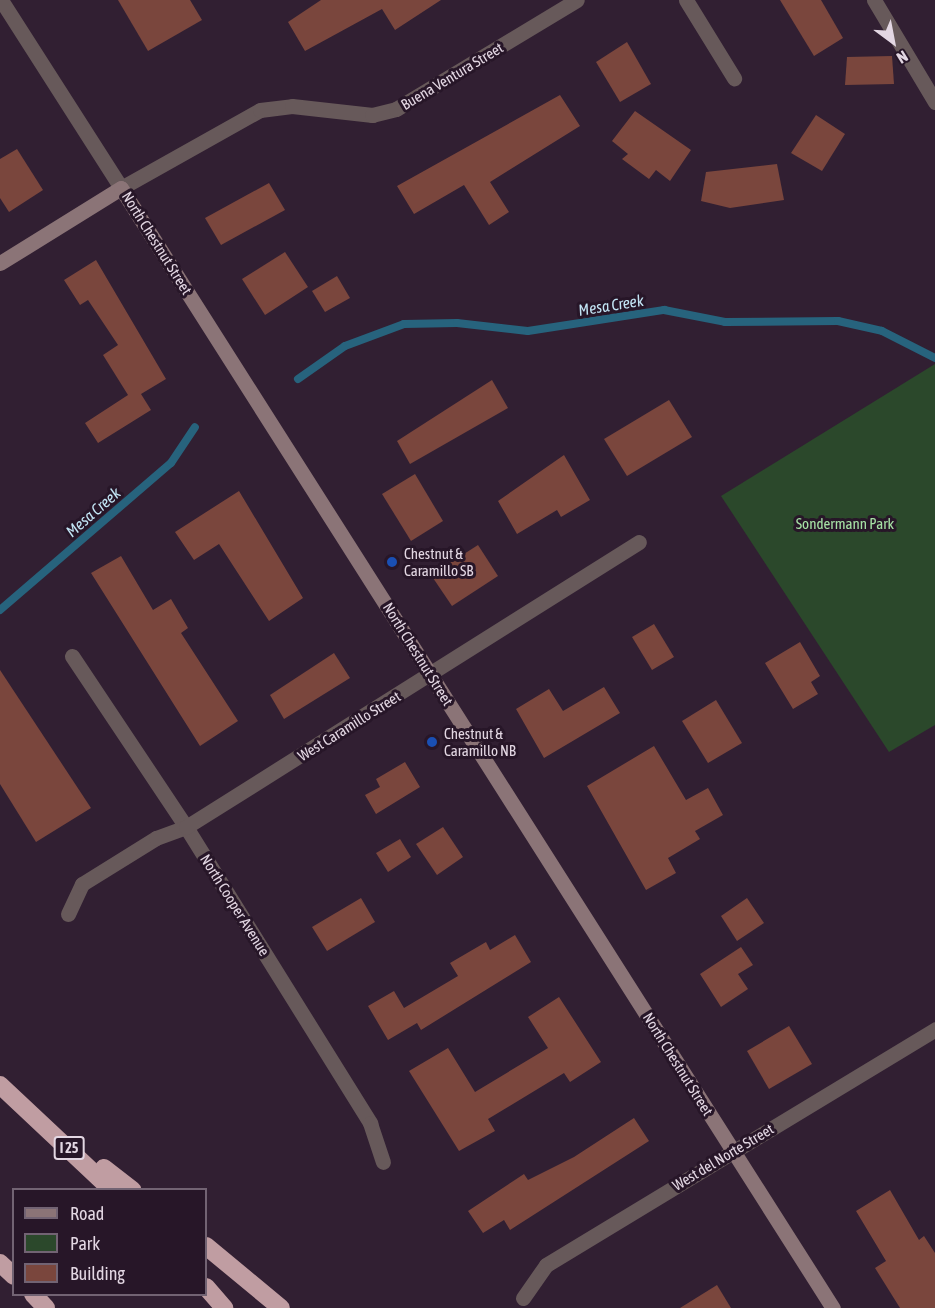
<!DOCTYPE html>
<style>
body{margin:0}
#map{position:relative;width:935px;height:1308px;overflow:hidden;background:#311f32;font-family:"Asap Condensed",sans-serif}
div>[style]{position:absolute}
.green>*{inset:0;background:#2b482b}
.stream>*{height:8px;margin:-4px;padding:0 4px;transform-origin:4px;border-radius:4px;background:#27637d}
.building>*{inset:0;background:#7a463d}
.street>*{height:15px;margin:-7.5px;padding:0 7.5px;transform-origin:7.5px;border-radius:7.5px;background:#67595a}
.secondary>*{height:15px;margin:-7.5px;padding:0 7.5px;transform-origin:7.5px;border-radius:7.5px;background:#8b7477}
.highway>*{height:18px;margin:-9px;padding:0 9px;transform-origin:9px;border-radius:9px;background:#c09da2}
.dots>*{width:16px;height:16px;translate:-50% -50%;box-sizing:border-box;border:3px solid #271628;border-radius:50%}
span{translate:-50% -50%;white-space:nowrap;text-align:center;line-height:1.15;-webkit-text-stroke:6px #271628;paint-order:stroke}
.shield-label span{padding:2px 4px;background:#271628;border:2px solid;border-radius:4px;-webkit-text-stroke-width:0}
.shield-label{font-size:14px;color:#e3d7e3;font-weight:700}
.street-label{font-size:15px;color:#e3d7e3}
.park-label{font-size:15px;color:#a6e2a5}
.poi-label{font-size:15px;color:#e3d7e3}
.left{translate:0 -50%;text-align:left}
.water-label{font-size:16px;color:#c3e5f5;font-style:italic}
.legend{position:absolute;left:12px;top:1188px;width:195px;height:108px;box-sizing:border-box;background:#271628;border:2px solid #726373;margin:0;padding:8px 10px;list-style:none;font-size:18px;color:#e3d7e3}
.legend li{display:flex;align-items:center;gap:12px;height:30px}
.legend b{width:30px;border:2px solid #726373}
.north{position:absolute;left:863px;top:12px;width:60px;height:60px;-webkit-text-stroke:4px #271628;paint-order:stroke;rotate:148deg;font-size:16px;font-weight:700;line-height:24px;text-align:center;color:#e3d7e3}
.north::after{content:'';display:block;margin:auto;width:21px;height:27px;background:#e3d7e3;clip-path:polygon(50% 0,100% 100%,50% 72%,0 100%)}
</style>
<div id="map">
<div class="green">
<div style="clip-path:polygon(935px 364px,935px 725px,889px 752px,721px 496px)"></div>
</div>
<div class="stream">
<div style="left:298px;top:379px;width:57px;rotate:-35.1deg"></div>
<div style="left:345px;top:346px;width:63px;rotate:-20.4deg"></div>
<div style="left:404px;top:324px;width:53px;rotate:-1.1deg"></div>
<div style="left:457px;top:323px;width:71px;rotate:6.4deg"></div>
<div style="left:528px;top:331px;width:138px;rotate:-8.8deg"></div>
<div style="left:664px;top:310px;width:62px;rotate:11.1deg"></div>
<div style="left:725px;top:322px;width:113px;rotate:-0.5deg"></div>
<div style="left:838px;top:321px;width:45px;rotate:12.8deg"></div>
<div style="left:882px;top:331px;width:59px;rotate:27deg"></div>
<div style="left:0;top:610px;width:225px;rotate:-40.7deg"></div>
<div style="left:171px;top:463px;width:43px;rotate:-56.3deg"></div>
</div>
<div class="building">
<div style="clip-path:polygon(118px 0,190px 0,202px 20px,148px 51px)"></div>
<div style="clip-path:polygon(321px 0,441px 0,395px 30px,382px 9px,305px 51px,288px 22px)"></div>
<div style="clip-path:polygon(780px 0,821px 0,843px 38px,814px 56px)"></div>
<div style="clip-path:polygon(627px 42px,651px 84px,620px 102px,596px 62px)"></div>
<div style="clip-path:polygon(892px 56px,894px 84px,845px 85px,847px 57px)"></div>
<div style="clip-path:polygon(560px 95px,580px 126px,490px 182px,509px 212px,489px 225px,464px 185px,414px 214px,397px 186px)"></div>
<div style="clip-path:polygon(635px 111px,691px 150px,670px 181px,656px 170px,649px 179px,622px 159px,628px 154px,612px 141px)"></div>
<div style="clip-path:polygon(816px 115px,845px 134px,822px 171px,791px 153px)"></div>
<div style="clip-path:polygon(17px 149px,43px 190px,9px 212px,0 198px,0 159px)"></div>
<div style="clip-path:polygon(777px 164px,784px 200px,730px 208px,701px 201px,706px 172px)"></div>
<div style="clip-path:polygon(269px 183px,285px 210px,221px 245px,205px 218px)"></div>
<div style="clip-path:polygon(285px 252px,308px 287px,265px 315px,242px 279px)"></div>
<div style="clip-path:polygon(96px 260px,166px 379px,141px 394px,151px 410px,98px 443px,85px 423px,128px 395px,103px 355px,118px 345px,88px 300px,80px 305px,64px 280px)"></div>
<div style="clip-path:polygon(337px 276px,350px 298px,325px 312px,312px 291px)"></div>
<div style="clip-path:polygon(492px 380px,508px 408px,410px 464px,397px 441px)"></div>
<div style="clip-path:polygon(669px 400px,692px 437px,627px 476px,604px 439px)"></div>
<div style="clip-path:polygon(564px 455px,590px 500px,561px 517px,557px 510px,517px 534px,498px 501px)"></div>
<div style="clip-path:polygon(415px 474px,443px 521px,411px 541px,382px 494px)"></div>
<div style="clip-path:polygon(239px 491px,303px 598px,269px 621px,219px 544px,194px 560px,175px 532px)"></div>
<div style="clip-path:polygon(478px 545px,498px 576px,452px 606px,431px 575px)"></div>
<div style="clip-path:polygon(121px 556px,153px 610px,171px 599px,188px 628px,181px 633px,238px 721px,200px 746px,91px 573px)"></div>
<div style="clip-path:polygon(654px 624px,674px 657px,652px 670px,632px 637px)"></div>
<div style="clip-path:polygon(800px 642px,820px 676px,811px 682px,818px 694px,793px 709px,765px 663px)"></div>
<div style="clip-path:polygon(334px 653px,350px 678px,284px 719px,270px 695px)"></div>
<div style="clip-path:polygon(0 670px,91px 808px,36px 842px,0 784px)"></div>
<div style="clip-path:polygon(604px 687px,620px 713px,544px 758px,516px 709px,549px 689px,563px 711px)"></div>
<div style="clip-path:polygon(716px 700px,742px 743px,708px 763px,682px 721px)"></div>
<div style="clip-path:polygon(654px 746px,686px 800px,708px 788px,723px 815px,695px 831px,700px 839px,668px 858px,676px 873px,646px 890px,587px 786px)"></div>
<div style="clip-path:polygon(405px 762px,420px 787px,376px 814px,365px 795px,380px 787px,376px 779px)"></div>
<div style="clip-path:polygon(443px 827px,463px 857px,437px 875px,416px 844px)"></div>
<div style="clip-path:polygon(400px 839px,411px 857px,388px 872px,376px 853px)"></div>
<div style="clip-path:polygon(361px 898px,375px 922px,327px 951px,312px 927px)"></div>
<div style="clip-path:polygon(747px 898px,764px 923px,737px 941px,721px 916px)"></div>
<div style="clip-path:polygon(515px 935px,531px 962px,421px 1030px,417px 1023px,388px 1040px,368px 1006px,394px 991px,404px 1008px,458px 976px,450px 963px,486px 942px,490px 950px)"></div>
<div style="clip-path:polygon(741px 947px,753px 965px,738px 974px,748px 989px,721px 1007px,700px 974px)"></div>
<div style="clip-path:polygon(559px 997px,601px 1062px,570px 1082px,564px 1073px,488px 1119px,495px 1131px,459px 1151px,409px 1071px,448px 1048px,475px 1092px,548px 1048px,528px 1017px)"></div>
<div style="clip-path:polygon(789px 1026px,812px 1064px,769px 1089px,747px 1051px)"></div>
<div style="clip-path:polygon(634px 1118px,649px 1141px,510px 1230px,504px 1220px,483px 1233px,468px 1211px,524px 1174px,528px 1180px,574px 1157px)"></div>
<div style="clip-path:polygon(890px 1190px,919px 1240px,924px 1236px,935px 1253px,935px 1308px,900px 1308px,875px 1268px,886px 1261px,856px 1211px)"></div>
<div style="clip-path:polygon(717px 1285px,731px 1308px,680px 1308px)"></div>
</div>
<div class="street">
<div style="left:1px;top:0;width:223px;rotate:57.4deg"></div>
<div style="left:121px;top:188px;width:159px;rotate:-29.3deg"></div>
<div style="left:260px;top:110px;width:32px;rotate:-7deg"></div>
<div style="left:292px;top:106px;width:81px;rotate:6.4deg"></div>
<div style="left:372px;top:115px;width:25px;rotate:-14deg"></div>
<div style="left:396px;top:109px;width:211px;rotate:-31.1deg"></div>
<div style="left:686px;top:0;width:92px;rotate:58.4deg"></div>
<div style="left:874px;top:0;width:119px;rotate:59.1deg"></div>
<div style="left:72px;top:656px;width:206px;rotate:56.3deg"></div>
<div style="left:186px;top:827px;width:349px;rotate:58.1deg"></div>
<div style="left:370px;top:1123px;width:41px;rotate:71.6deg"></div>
<div style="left:68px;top:914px;width:33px;rotate:-65deg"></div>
<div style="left:82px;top:884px;width:87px;rotate:-31.9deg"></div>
<div style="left:156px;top:838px;width:32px;rotate:-20deg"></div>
<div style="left:186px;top:827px;width:535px;rotate:-32.18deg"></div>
<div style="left:523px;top:1298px;width:40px;rotate:-55.1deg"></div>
<div style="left:546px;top:1265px;width:455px;rotate:-31.2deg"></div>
</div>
<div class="secondary">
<div style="left:0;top:263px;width:142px;rotate:-31.8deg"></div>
<div style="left:121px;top:188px;width:1327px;rotate:57.56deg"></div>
</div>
<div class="highway">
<div style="left:0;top:1085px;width:154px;rotate:43.2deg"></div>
<div style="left:104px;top:1168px;width:36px;rotate:38deg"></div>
<div style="left:206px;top:1246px;width:97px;rotate:39.6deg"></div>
<div style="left:0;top:1263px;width:19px;rotate:43deg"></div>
<div style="left:206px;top:1287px;width:28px;rotate:49deg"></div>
<div style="left:33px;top:1294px;width:19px;rotate:47deg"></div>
</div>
<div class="dots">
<div style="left:392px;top:562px;background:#1a4fb4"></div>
<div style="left:432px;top:742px;background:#1a4fb4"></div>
</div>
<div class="shield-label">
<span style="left:69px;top:1148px">I 25</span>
</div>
<div class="street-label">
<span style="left:452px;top:76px;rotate:-31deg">Buena Ventura Street</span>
<span style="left:157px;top:243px;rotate:58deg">North Chestnut Street</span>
<span style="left:418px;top:654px;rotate:58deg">North Chestnut Street</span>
<span style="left:349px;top:726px;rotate:-32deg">West Caramillo Street</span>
<span style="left:235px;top:905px;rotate:58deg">North Cooper Avenue</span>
<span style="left:678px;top:1064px;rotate:58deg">North Chestnut Street</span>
<span style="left:723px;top:1157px;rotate:-31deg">West del Norte Street</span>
</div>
<div class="park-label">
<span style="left:845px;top:524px">Sondermann Park</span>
</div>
<div class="poi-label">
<span class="left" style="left:404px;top:562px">Chestnut &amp;<br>Caramillo SB</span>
<span class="left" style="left:444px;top:742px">Chestnut &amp;<br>Caramillo NB</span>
</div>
<div class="water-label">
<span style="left:611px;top:305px;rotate:-9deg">Mesa Creek</span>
<span style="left:93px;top:512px;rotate:-41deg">Mesa Creek</span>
</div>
<ul class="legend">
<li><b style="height:8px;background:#8b7477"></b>Road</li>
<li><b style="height:16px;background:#2b482b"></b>Park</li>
<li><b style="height:16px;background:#7a463d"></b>Building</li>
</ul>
<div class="north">N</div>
</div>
